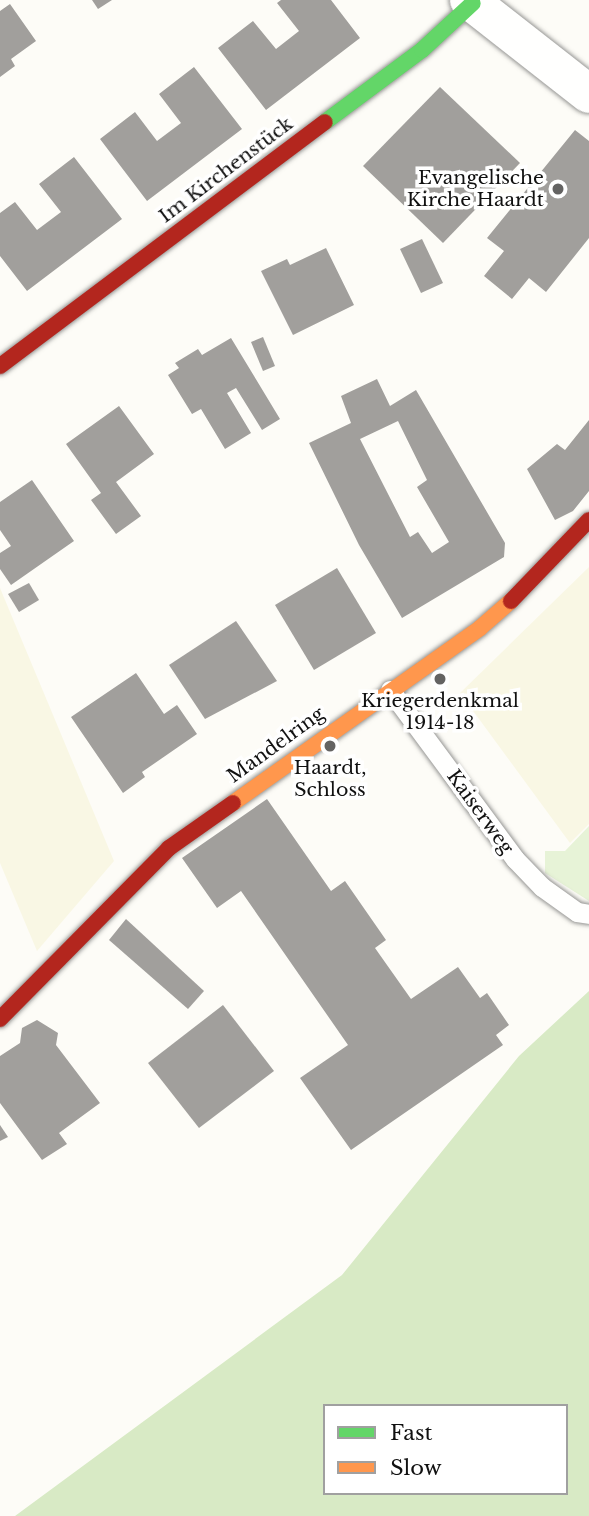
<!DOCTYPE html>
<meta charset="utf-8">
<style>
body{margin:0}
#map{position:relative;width:589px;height:1516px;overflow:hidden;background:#fdfcf7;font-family:"Libre Baskerville",serif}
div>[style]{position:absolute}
.farmland>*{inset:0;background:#f9f7e4}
.green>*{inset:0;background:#e7f3d7}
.forest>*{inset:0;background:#d8eac5}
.building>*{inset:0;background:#a19f9c}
.roads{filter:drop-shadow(0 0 2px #979795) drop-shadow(0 0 2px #979795)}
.lane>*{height:19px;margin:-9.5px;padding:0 9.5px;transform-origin:9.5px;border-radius:9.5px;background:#fffffe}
.street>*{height:38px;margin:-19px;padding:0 19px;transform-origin:19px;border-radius:19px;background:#fffffe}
.fast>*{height:16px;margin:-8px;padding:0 8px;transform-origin:8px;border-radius:8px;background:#63d668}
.slow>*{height:16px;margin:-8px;padding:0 8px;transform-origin:8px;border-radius:8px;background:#ff974d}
.jam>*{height:16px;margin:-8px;padding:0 8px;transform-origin:8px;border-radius:8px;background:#b3261e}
.dots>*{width:19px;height:19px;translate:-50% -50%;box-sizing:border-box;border:4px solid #fff;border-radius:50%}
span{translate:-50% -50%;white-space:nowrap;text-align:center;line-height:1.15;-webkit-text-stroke:7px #fff;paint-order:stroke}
.street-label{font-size:19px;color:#111}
.poi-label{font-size:19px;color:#111}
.right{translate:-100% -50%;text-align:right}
.legend{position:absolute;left:323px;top:1404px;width:245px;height:91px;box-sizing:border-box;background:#fff;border:2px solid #a0a0a0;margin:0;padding:9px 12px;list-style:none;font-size:21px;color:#111}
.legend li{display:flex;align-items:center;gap:14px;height:35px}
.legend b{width:35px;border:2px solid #a0a0a0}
</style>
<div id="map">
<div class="farmland">
<div style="clip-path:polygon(589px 567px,589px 824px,570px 843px,460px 693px)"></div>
<div style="clip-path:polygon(0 588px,114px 861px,37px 951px,0 863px)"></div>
</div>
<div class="green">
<div style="clip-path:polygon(589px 826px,589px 901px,545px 873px,545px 851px,565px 851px)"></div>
</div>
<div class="forest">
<div style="clip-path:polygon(evenodd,589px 991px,589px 1516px,15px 1516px,342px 1275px,519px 1056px,589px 991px,325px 1406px,566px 1406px,566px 1493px,325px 1493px,325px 1406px)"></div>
</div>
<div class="building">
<div style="clip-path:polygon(92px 0,112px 0,98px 9px)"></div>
<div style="clip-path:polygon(281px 0,331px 0,360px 38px,266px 110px,218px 48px,253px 21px,276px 49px,299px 31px,277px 3px)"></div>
<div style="clip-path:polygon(10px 4px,36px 41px,11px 59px,15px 66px,0 77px,0 11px)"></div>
<div style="clip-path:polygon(194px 67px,242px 129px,147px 201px,100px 139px,135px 112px,157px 141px,181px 123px,159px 94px)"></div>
<div style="clip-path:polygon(440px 87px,520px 163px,443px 243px,363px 166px)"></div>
<div style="clip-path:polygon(575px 130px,589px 141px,589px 238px,546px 292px,529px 278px,512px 299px,484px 276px,504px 251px,487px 238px)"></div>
<div style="clip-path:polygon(74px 157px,122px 219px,27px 291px,0 256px,0 213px,15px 202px,37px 230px,61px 212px,39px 184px)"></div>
<div style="clip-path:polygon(422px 239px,443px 283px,421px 293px,400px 249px)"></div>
<div style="clip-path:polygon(326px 248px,354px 305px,293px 335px,261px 271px,287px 259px,290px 265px)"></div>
<div style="clip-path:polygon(263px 337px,275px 366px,263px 371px,251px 342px)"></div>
<div style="clip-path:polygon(231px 338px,280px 419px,262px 430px,236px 388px,227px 393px,251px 433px,225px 449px,201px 409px,192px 414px,168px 375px,179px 368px,175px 363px,198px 349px,202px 355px)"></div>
<div style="clip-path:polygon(evenodd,377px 379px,390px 406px,416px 390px,505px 543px,504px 557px,402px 618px,359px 545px,309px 443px,351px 423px,341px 396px,377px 379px,398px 421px,427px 480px,417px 487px,449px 542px,432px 553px,418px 532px,410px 537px,360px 439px,398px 421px)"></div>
<div style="clip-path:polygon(119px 406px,154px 454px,116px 482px,141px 516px,116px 534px,91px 500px,101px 493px,66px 444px)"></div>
<div style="clip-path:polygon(589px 420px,589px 491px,573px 511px,555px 520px,527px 469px,557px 444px,565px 450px)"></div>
<div style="clip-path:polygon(32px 480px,74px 541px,11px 585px,0 569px,0 553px,11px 546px,0 530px,0 502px)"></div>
<div style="clip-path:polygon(337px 568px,376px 633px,314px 670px,275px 605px)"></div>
<div style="clip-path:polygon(29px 583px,39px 600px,19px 612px,8px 594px)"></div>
<div style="clip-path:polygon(236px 621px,277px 681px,205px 719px,169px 665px)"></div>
<div style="clip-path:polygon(136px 673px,164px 714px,177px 705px,197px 734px,142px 772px,145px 777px,123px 793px,71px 717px)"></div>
<div style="clip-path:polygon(267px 799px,331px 891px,345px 881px,386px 940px,375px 948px,411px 999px,458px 967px,480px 998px,487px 993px,509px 1025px,496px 1035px,503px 1045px,351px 1150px,300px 1078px,348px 1045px,241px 891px,217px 908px,182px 858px)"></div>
<div style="clip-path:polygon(126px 919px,204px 991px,188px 1009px,109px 940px)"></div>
<div style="clip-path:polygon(223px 1005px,274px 1071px,199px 1128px,148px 1063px)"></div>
<div style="clip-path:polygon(37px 1020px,58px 1033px,56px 1045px,100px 1103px,59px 1133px,67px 1144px,42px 1160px,0 1103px,0 1056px,20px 1043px,22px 1028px)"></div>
<div style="clip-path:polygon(0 1125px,8px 1137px,0 1141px)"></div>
</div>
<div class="roads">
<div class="lane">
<div style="left:390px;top:690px;width:210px;rotate:53.5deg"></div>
<div style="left:515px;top:859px;width:39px;rotate:46deg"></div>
<div style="left:542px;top:887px;width:43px;rotate:35.5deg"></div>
<div style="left:577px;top:912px;width:12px;rotate:9deg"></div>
</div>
<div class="street">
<div style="left:469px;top:0;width:152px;rotate:38.1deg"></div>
</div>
<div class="fast">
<div style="left:325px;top:122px;width:121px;rotate:-36.6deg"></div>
<div style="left:422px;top:50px;width:69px;rotate:-42.7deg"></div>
</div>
<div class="slow">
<div style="left:233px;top:803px;width:303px;rotate:-35.3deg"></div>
<div style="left:480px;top:628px;width:41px;rotate:-41.1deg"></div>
</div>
<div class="jam">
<div style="left:0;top:366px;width:406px;rotate:-36.9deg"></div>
<div style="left:511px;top:601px;width:112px;rotate:-46.1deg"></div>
<div style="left:0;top:1019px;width:240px;rotate:-45.3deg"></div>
<div style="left:169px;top:848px;width:78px;rotate:-35.1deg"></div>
</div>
</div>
<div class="dots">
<div style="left:558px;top:189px;background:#646362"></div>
<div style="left:440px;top:679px;background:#646362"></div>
<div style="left:330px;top:746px;background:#646362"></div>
</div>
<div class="street-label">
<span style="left:226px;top:170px;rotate:-37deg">Im Kirchenstück</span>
<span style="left:276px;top:745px;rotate:-36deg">Mandelring</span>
<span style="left:480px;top:812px;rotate:54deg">Kaiserweg</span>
</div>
<div class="poi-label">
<span class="right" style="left:544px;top:189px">Evangelische<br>Kirche Haardt</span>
<span style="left:440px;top:712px">Kriegerdenkmal<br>1914-18</span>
<span style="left:330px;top:779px">Haardt,<br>Schloss</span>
</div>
<ul class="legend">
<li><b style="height:9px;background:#63d668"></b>Fast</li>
<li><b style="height:9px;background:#ff974d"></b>Slow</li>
</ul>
</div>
